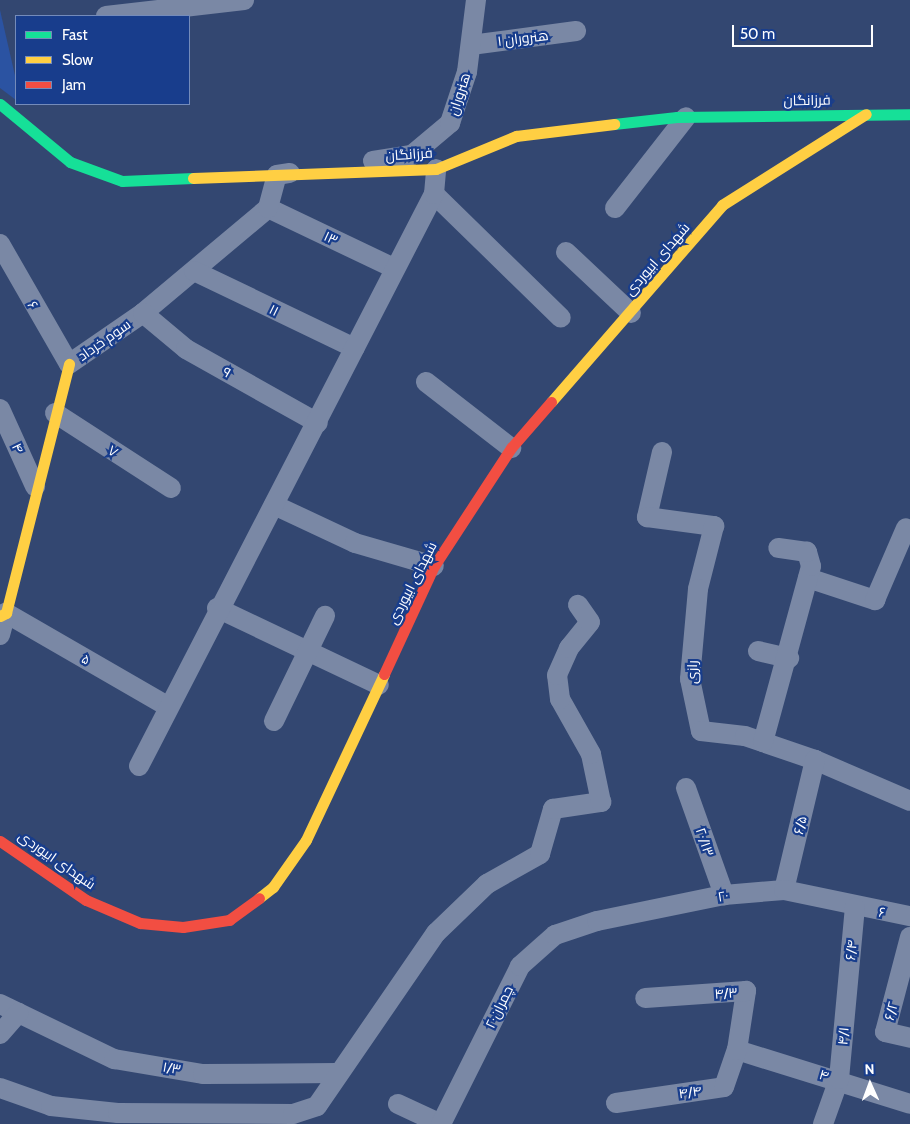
<!DOCTYPE html>
<meta charset="utf-8">
<style>
body{margin:0}
#map{position:relative;width:910px;height:1124px;overflow:hidden;background:#334771;font-family:Cabin,Cairo,sans-serif}
div>[style]{position:absolute}
.green>*{inset:0;background:#2b53a2}
.street>*{height:20px;margin:-10px;padding:0 10px;transform-origin:10px;border-radius:10px;background:#7a88a5}
.fast>*{height:11px;margin:-5.5px;padding:0 5.5px;transform-origin:5.5px;border-radius:5.5px;background:#16e098}
.slow>*{height:11px;margin:-5.5px;padding:0 5.5px;transform-origin:5.5px;border-radius:5.5px;background:#ffcf43}
.jam>*{height:11px;margin:-5.5px;padding:0 5.5px;transform-origin:5.5px;border-radius:5.5px;background:#f24e42}
span{translate:-50% -50%;white-space:nowrap;text-align:center;line-height:1.15;-webkit-text-stroke:4.5px #183d8c;paint-order:stroke}
.street-label{font-size:14px;color:#fff}
.legend{position:absolute;left:15px;top:15px;width:175px;height:90px;box-sizing:border-box;background:#183d8c;border:1px solid #748bba;margin:0;padding:6px 9px;list-style:none;font-size:15px;color:#fff}
.legend li{display:flex;align-items:center;gap:10px;height:25px}
.legend b{width:25px;border:1px solid #748bba}
.north{position:absolute;left:845px;top:1059px;width:50px;height:50px;-webkit-text-stroke:4px #183d8c;paint-order:stroke;rotate:358deg;font-size:14px;font-weight:700;line-height:20px;text-align:center;color:#fff}
.north::after{content:'';display:block;margin:auto;width:18px;height:22px;background:#fff;clip-path:polygon(50% 0,100% 100%,50% 72%,0 100%)}
.scale{position:absolute;left:732px;top:25px;width:141px;height:22px;box-sizing:border-box;border:2px solid #fff;border-top:0;padding-left:6px;font-size:15px;line-height:18px;white-space:nowrap;color:#fff;-webkit-text-stroke:4px #183d8c;paint-order:stroke}
</style>
<div id="map">
<div class="green">
<div style="clip-path:polygon(0 10px,16px 80px,16px 100px,0 88px)"></div>
</div>
<div class="street">
<div style="left:106px;top:16px;width:139px;rotate:-6.6deg"></div>
<div style="left:471px;top:45px;width:106px;rotate:-7.6deg"></div>
<div style="left:373px;top:161px;width:39px;rotate:-9deg"></div>
<div style="left:412px;top:155px;width:50px;rotate:-40.1deg"></div>
<div style="left:450px;top:123px;width:54px;rotate:-71.6deg"></div>
<div style="left:467px;top:72px;width:73px;rotate:-82.9deg"></div>
<div style="left:434px;top:194px;width:177px;rotate:44.3deg"></div>
<div style="left:268px;top:208px;width:140px;rotate:25.5deg"></div>
<div style="left:615px;top:208px;width:115px;rotate:-52deg"></div>
<div style="left:0;top:244px;width:138px;rotate:60.1deg"></div>
<div style="left:69px;top:364px;width:90px;rotate:-34.6deg"></div>
<div style="left:143px;top:313px;width:163px;rotate:-40deg"></div>
<div style="left:268px;top:208px;width:34px;rotate:-75deg"></div>
<div style="left:277px;top:175px;width:13px;rotate:-9deg"></div>
<div style="left:566px;top:252px;width:89px;rotate:43.2deg"></div>
<div style="left:194px;top:271px;width:178px;rotate:25.6deg"></div>
<div style="left:143px;top:313px;width:56px;rotate:39.9deg"></div>
<div style="left:186px;top:349px;width:151px;rotate:29.3deg"></div>
<div style="left:426px;top:382px;width:108px;rotate:37.8deg"></div>
<div style="left:0;top:409px;width:85px;rotate:65.6deg"></div>
<div style="left:55px;top:413px;width:138px;rotate:32.9deg"></div>
<div style="left:662px;top:452px;width:67px;rotate:103deg"></div>
<div style="left:647px;top:517px;width:68px;rotate:7.7deg"></div>
<div style="left:714px;top:526px;width:65px;rotate:104.3deg"></div>
<div style="left:698px;top:589px;width:90px;rotate:95.1deg"></div>
<div style="left:690px;top:679px;width:53px;rotate:78.1deg"></div>
<div style="left:701px;top:731px;width:44px;rotate:6.5deg"></div>
<div style="left:745px;top:736px;width:74px;rotate:18.9deg"></div>
<div style="left:815px;top:760px;width:103px;rotate:23.3deg"></div>
<div style="left:274px;top:505px;width:89px;rotate:25.1deg"></div>
<div style="left:355px;top:543px;width:82px;rotate:16.2deg"></div>
<div style="left:808px;top:578px;width:71px;rotate:18.2deg"></div>
<div style="left:875px;top:600px;width:78px;rotate:-66.7deg"></div>
<div style="left:217px;top:608px;width:179px;rotate:25.4deg"></div>
<div style="left:0;top:635px;width:23px;rotate:-75deg"></div>
<div style="left:6px;top:613px;width:186px;rotate:30deg"></div>
<div style="left:758px;top:651px;width:32px;rotate:13deg"></div>
<div style="left:274px;top:721px;width:117px;rotate:-64.1deg"></div>
<div style="left:763px;top:742px;width:182px;rotate:-74.7deg"></div>
<div style="left:811px;top:566px;width:15px;rotate:-106deg"></div>
<div style="left:807px;top:552px;width:29px;rotate:-172deg"></div>
<div style="left:139px;top:766px;width:644px;rotate:-62.72deg"></div>
<div style="left:434px;top:194px;width:25px;rotate:-85deg"></div>
<div style="left:686px;top:788px;width:114px;rotate:70.4deg"></div>
<div style="left:784px;top:890px;width:134px;rotate:-76.6deg"></div>
<div style="left:910px;top:937px;width:98px;rotate:104.7deg"></div>
<div style="left:885px;top:1032px;width:26px;rotate:13deg"></div>
<div style="left:0;top:1004px;width:127px;rotate:25.8deg"></div>
<div style="left:114px;top:1059px;width:90px;rotate:9.6deg"></div>
<div style="left:203px;top:1074px;width:134px;rotate:-0.4deg"></div>
<div style="left:0;top:1034px;width:28px;rotate:-49deg"></div>
<div style="left:737px;top:1050px;width:181px;rotate:17.3deg"></div>
<div style="left:0;top:1088px;width:54px;rotate:19.4deg"></div>
<div style="left:51px;top:1106px;width:67px;rotate:6deg"></div>
<div style="left:118px;top:1113px;width:175px;rotate:0.3deg"></div>
<div style="left:293px;top:1114px;width:25px;rotate:-18deg"></div>
<div style="left:317px;top:1106px;width:210px;rotate:-55.5deg"></div>
<div style="left:436px;top:933px;width:71px;rotate:-43.9deg"></div>
<div style="left:487px;top:884px;width:61px;rotate:-29.5deg"></div>
<div style="left:540px;top:854px;width:47px;rotate:-73.9deg"></div>
<div style="left:553px;top:809px;width:49px;rotate:-8.3deg"></div>
<div style="left:601px;top:802px;width:49px;rotate:-101.8deg"></div>
<div style="left:591px;top:754px;width:63px;rotate:-119.4deg"></div>
<div style="left:560px;top:699px;width:24px;rotate:-97deg"></div>
<div style="left:557px;top:675px;width:30px;rotate:-66deg"></div>
<div style="left:569px;top:648px;width:33px;rotate:-51deg"></div>
<div style="left:590px;top:622px;width:21px;rotate:-125deg"></div>
<div style="left:616px;top:1103px;width:109px;rotate:-8.4deg"></div>
<div style="left:724px;top:1087px;width:39px;rotate:-71deg"></div>
<div style="left:737px;top:1050px;width:60px;rotate:-81.3deg"></div>
<div style="left:746px;top:991px;width:101px;rotate:176deg"></div>
<div style="left:398px;top:1104px;width:47px;rotate:24.9deg"></div>
<div style="left:441px;top:1124px;width:177px;rotate:-63.4deg"></div>
<div style="left:520px;top:966px;width:47px;rotate:-41.5deg"></div>
<div style="left:555px;top:935px;width:44px;rotate:-18.4deg"></div>
<div style="left:597px;top:921px;width:130px;rotate:-11.6deg"></div>
<div style="left:724px;top:895px;width:60px;rotate:-4.8deg"></div>
<div style="left:784px;top:890px;width:129px;rotate:11.7deg"></div>
<div style="left:823px;top:1124px;width:48px;rotate:-70.4deg"></div>
<div style="left:839px;top:1079px;width:172px;rotate:-84.7deg"></div>
</div>
<div class="fast">
<div style="left:0;top:104px;width:91px;rotate:39.6deg"></div>
<div style="left:70px;top:162px;width:55px;rotate:20.1deg"></div>
<div style="left:122px;top:181px;width:71px;rotate:-2.4deg"></div>
<div style="left:614px;top:124px;width:63px;rotate:-6.3deg"></div>
<div style="left:677px;top:117px;width:233px;rotate:-0.7deg"></div>
</div>
<div class="slow">
<div style="left:193px;top:178px;width:243px;rotate:-2.1deg"></div>
<div style="left:436px;top:169px;width:87px;rotate:-22.4deg"></div>
<div style="left:516px;top:136px;width:99px;rotate:-7deg"></div>
<div style="left:551px;top:402px;width:261px;rotate:-49deg"></div>
<div style="left:722px;top:205px;width:170px;rotate:-32.3deg"></div>
<div style="left:0;top:616px;width:7px;rotate:-27deg"></div>
<div style="left:6px;top:613px;width:257px;rotate:-75.8deg"></div>
<div style="left:259px;top:898px;width:18px;rotate:-38deg"></div>
<div style="left:273px;top:887px;width:57px;rotate:-54.9deg"></div>
<div style="left:306px;top:840px;width:183px;rotate:-64.8deg"></div>
</div>
<div class="jam">
<div style="left:384px;top:674px;width:119px;rotate:-65.2deg"></div>
<div style="left:434px;top:566px;width:141px;rotate:-56.9deg"></div>
<div style="left:511px;top:448px;width:61px;rotate:-49deg"></div>
<div style="left:0;top:841px;width:104px;rotate:34.5deg"></div>
<div style="left:86px;top:900px;width:59px;rotate:23.1deg"></div>
<div style="left:140px;top:923px;width:43px;rotate:5.3deg"></div>
<div style="left:183px;top:927px;width:47px;rotate:-8.7deg"></div>
<div style="left:229px;top:920px;width:37px;rotate:-36deg"></div>
</div>
<div class="street-label">
<span style="left:523px;top:38px;rotate:-7deg">هنروران ۱</span>
<span style="left:459px;top:94px;rotate:-72deg">هنروران</span>
<span style="left:807px;top:100px;rotate:-1deg">فرزانگان</span>
<span style="left:409px;top:154px;rotate:-4deg">فرزانگان</span>
<span style="left:331px;top:238px;rotate:25deg">۱۳</span>
<span style="left:657px;top:259px;rotate:-49deg">شهدای ابیوردی</span>
<span style="left:33px;top:305px;rotate:61deg">۶</span>
<span style="left:274px;top:310px;rotate:26deg">۱۱</span>
<span style="left:104px;top:340px;rotate:-35deg">سوم خرداد</span>
<span style="left:227px;top:372px;rotate:30deg">۹</span>
<span style="left:18px;top:448px;rotate:65deg">۴</span>
<span style="left:113px;top:451px;rotate:33deg">۷</span>
<span style="left:412px;top:583px;rotate:-63deg">شهدای ابیوردی</span>
<span style="left:86px;top:659px;rotate:30deg">۵</span>
<span style="left:692px;top:672px;rotate:-89deg">رازی</span>
<span style="left:800px;top:825px;rotate:-77deg">۶/۵</span>
<span style="left:705px;top:842px;rotate:71deg">۲۰/۱۳</span>
<span style="left:57px;top:860px;rotate:35deg">شهدای ابیوردی</span>
<span style="left:723px;top:896px;rotate:-9deg">۲۰</span>
<span style="left:882px;top:912px;rotate:8deg">۶</span>
<span style="left:851px;top:950px;rotate:-85deg">۶/۴</span>
<span style="left:726px;top:993px;rotate:-4deg">۴/۳</span>
<span style="left:499px;top:1007px;rotate:-64deg">چمران۲۰</span>
<span style="left:891px;top:1011px;rotate:-76deg">۶/۲</span>
<span style="left:843px;top:1036px;rotate:-85deg">۴/۱</span>
<span style="left:172px;top:1068px;rotate:10deg">۱/۳</span>
<span style="left:824px;top:1075px;rotate:16deg">۴</span>
<span style="left:690px;top:1092px;rotate:-8deg">۴/۴</span>
</div>
<ul class="legend">
<li><b style="height:6px;background:#16e098"></b>Fast</li>
<li><b style="height:6px;background:#ffcf43"></b>Slow</li>
<li><b style="height:6px;background:#f24e42"></b>Jam</li>
</ul>
<div class="north">N</div>
<div class="scale">50 m</div>
</div>
